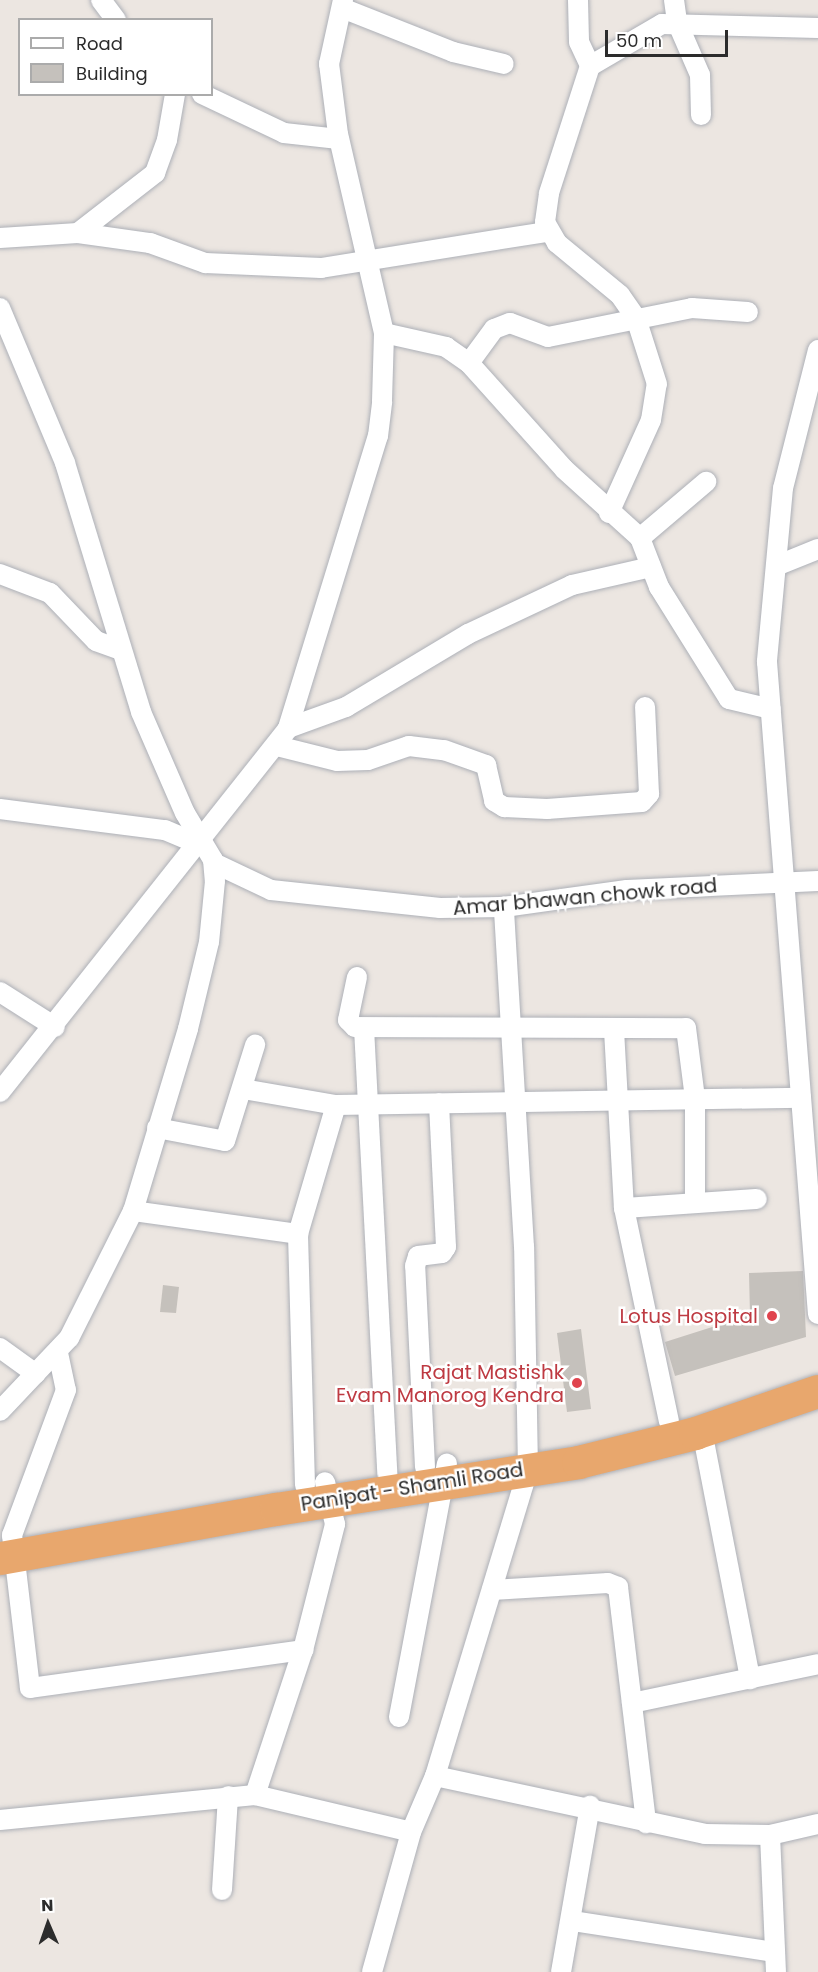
<!DOCTYPE html>
<style>
body{margin:0}
#map{position:relative;width:818px;height:1972px;overflow:hidden;background:#ece6e1;font-family:Poppins,sans-serif}
div>[style]{position:absolute}
.building>*{inset:0;background:#c5c1bc}
.roads{filter:drop-shadow(0 0 2px #adb0b7) drop-shadow(0 0 2px #adb0b7)}
.minor>*{height:20px;margin:-10px;padding:0 10px;transform-origin:10px;border-radius:10px;background:#fff}
.trunk>*{height:33px;margin:-16.5px;padding:0 16.5px;transform-origin:16.5px;border-radius:16.5px;background:#e8a76d}
.dots>*{width:16px;height:16px;translate:-50% -50%;box-sizing:border-box;border:3px solid #fff;border-radius:50%}
span{translate:-50% -50%;white-space:nowrap;text-align:center;line-height:1.15;-webkit-text-stroke:5px #fff;paint-order:stroke}
.street-label{font-size:20px;color:#2c2c2c}
.health-label{font-size:20px;color:#be3a42}
.right{translate:-100% -50%;text-align:right}
.legend{position:absolute;left:18px;top:18px;width:195px;height:78px;box-sizing:border-box;background:#fff;border:2px solid #ababab;margin:0;padding:8px 10px;list-style:none;font-size:18px;color:#2c2c2c}
.legend li{display:flex;align-items:center;gap:12px;height:30px}
.legend b{width:30px;border:2px solid #ababab}
.north{position:absolute;left:18px;top:1894px;width:60px;height:60px;-webkit-text-stroke:4px #fff;paint-order:stroke;rotate:358deg;font-size:16px;font-weight:700;line-height:24px;text-align:center;color:#2c2c2c}
.north::after{content:'';display:block;margin:auto;width:21px;height:27px;background:#2c2c2c;clip-path:polygon(50% 0,100% 100%,50% 72%,0 100%)}
.scale{position:absolute;left:605px;top:30px;width:123px;height:27px;box-sizing:border-box;border:3px solid #2c2c2c;border-top:0;padding-left:8px;font-size:18px;line-height:21px;white-space:nowrap;color:#2c2c2c;-webkit-text-stroke:4px #fff;paint-order:stroke}
</style>
<div id="map">
<div class="building">
<div style="clip-path:polygon(803px 1271px,806px 1337px,675px 1376px,665px 1342px,750px 1315px,749px 1273px)"></div>
<div style="clip-path:polygon(163px 1285px,179px 1287px,176px 1313px,160px 1312px)"></div>
<div style="clip-path:polygon(581px 1329px,591px 1409px,567px 1412px,557px 1333px)"></div>
</div>
<div class="roads">
<div class="minor">
<div style="left:101px;top:0;width:25px;rotate:53deg"></div>
<div style="left:578px;top:0;width:42px;rotate:88.6deg"></div>
<div style="left:579px;top:42px;width:26px;rotate:65deg"></div>
<div style="left:674px;top:0;width:22px;rotate:82deg"></div>
<div style="left:677px;top:22px;width:58px;rotate:66.5deg"></div>
<div style="left:700px;top:75px;width:40px;rotate:88.6deg"></div>
<div style="left:342px;top:8px;width:119px;rotate:21.6deg"></div>
<div style="left:453px;top:52px;width:52px;rotate:13.2deg"></div>
<div style="left:202px;top:94px;width:91px;rotate:25.4deg"></div>
<div style="left:284px;top:133px;width:55px;rotate:6.2deg"></div>
<div style="left:78px;top:233px;width:98px;rotate:-37.9deg"></div>
<div style="left:155px;top:173px;width:35px;rotate:-70deg"></div>
<div style="left:167px;top:140px;width:47px;rotate:-80.1deg"></div>
<div style="left:0;top:238px;width:78px;rotate:-3.7deg"></div>
<div style="left:78px;top:233px;width:73px;rotate:7.9deg"></div>
<div style="left:150px;top:243px;width:59px;rotate:20deg"></div>
<div style="left:205px;top:263px;width:116px;rotate:2.5deg"></div>
<div style="left:321px;top:268px;width:229px;rotate:-9.1deg"></div>
<div style="left:0;top:308px;width:168px;rotate:67.2deg"></div>
<div style="left:65px;top:463px;width:260px;rotate:73deg"></div>
<div style="left:141px;top:712px;width:110px;rotate:66.5deg"></div>
<div style="left:185px;top:813px;width:55px;rotate:59.2deg"></div>
<div style="left:213px;top:860px;width:21px;rotate:85deg"></div>
<div style="left:215px;top:881px;width:61px;rotate:95.6deg"></div>
<div style="left:209px;top:942px;width:89px;rotate:103.6deg"></div>
<div style="left:188px;top:1029px;width:190px;rotate:106.8deg"></div>
<div style="left:133px;top:1211px;width:142px;rotate:116.7deg"></div>
<div style="left:69px;top:1338px;width:100px;rotate:133.4deg"></div>
<div style="left:384px;top:333px;width:64px;rotate:12.7deg"></div>
<div style="left:446px;top:347px;width:28px;rotate:35deg"></div>
<div style="left:469px;top:363px;width:142px;rotate:48.1deg"></div>
<div style="left:564px;top:469px;width:103px;rotate:42.2deg"></div>
<div style="left:640px;top:538px;width:53px;rotate:68.8deg"></div>
<div style="left:659px;top:587px;width:132px;rotate:58deg"></div>
<div style="left:729px;top:699px;width:43px;rotate:13.4deg"></div>
<div style="left:818px;top:350px;width:142px;rotate:104.2deg"></div>
<div style="left:783px;top:488px;width:175px;rotate:95.3deg"></div>
<div style="left:767px;top:662px;width:654px;rotate:85.53deg"></div>
<div style="left:469px;top:363px;width:42px;rotate:-53.7deg"></div>
<div style="left:494px;top:329px;width:17px;rotate:-21deg"></div>
<div style="left:510px;top:323px;width:40px;rotate:20.2deg"></div>
<div style="left:548px;top:337px;width:147px;rotate:-11.4deg"></div>
<div style="left:692px;top:308px;width:56px;rotate:4.1deg"></div>
<div style="left:609px;top:513px;width:102px;rotate:-65.7deg"></div>
<div style="left:651px;top:420px;width:36px;rotate:-81deg"></div>
<div style="left:657px;top:384px;width:69px;rotate:-107.7deg"></div>
<div style="left:636px;top:318px;width:28px;rotate:-125deg"></div>
<div style="left:620px;top:295px;width:82px;rotate:-140.5deg"></div>
<div style="left:557px;top:243px;width:24px;rotate:-120deg"></div>
<div style="left:545px;top:222px;width:29px;rotate:-82deg"></div>
<div style="left:549px;top:193px;width:133px;rotate:-72.1deg"></div>
<div style="left:590px;top:66px;width:83px;rotate:-30.3deg"></div>
<div style="left:662px;top:24px;width:156px;rotate:1.5deg"></div>
<div style="left:640px;top:538px;width:87px;rotate:-40.3deg"></div>
<div style="left:776px;top:566px;width:45px;rotate:-22deg"></div>
<div style="left:0;top:574px;width:53px;rotate:20.8deg"></div>
<div style="left:50px;top:593px;width:66px;rotate:46.2deg"></div>
<div style="left:96px;top:641px;width:23px;rotate:20deg"></div>
<div style="left:288px;top:728px;width:62px;rotate:-19.9deg"></div>
<div style="left:346px;top:707px;width:142px;rotate:-30.9deg"></div>
<div style="left:468px;top:634px;width:115px;rotate:-25.2deg"></div>
<div style="left:572px;top:585px;width:81px;rotate:-12.8deg"></div>
<div style="left:277px;top:746px;width:62px;rotate:14deg"></div>
<div style="left:337px;top:761px;width:31px;rotate:-2deg"></div>
<div style="left:368px;top:760px;width:43px;rotate:-18.9deg"></div>
<div style="left:409px;top:746px;width:35px;rotate:7deg"></div>
<div style="left:444px;top:750px;width:45px;rotate:19.7deg"></div>
<div style="left:486px;top:765px;width:37px;rotate:77deg"></div>
<div style="left:494px;top:801px;width:12px;rotate:31deg"></div>
<div style="left:504px;top:807px;width:43px;rotate:2.7deg"></div>
<div style="left:547px;top:809px;width:95px;rotate:-4.2deg"></div>
<div style="left:642px;top:802px;width:11px;rotate:-49deg"></div>
<div style="left:649px;top:794px;width:87px;rotate:-92.6deg"></div>
<div style="left:0;top:809px;width:166px;rotate:7.3deg"></div>
<div style="left:165px;top:830px;width:33px;rotate:23deg"></div>
<div style="left:214px;top:863px;width:63px;rotate:25.3deg"></div>
<div style="left:271px;top:890px;width:170px;rotate:6.1deg"></div>
<div style="left:440px;top:908px;width:64px;rotate:-0.9deg"></div>
<div style="left:504px;top:907px;width:124px;rotate:-7.9deg"></div>
<div style="left:627px;top:890px;width:191px;rotate:-2.7deg"></div>
<div style="left:357px;top:977px;width:44px;rotate:101.8deg"></div>
<div style="left:348px;top:1020px;width:10px;rotate:45deg"></div>
<div style="left:355px;top:1027px;width:331px;rotate:0.2deg"></div>
<div style="left:686px;top:1028px;width:71px;rotate:82.7deg"></div>
<div style="left:695px;top:1098px;width:104px;rotate:90deg"></div>
<div style="left:0;top:992px;width:65px;rotate:32.5deg"></div>
<div style="left:364px;top:1028px;width:446px;rotate:87deg"></div>
<div style="left:614px;top:1030px;width:178px;rotate:86.8deg"></div>
<div style="left:624px;top:1208px;width:218px;rotate:78.1deg"></div>
<div style="left:243px;top:1089px;width:94px;rotate:9.8deg"></div>
<div style="left:336px;top:1105px;width:465px;rotate:-0.9deg"></div>
<div style="left:0;top:1092px;width:464px;rotate:-51.6deg"></div>
<div style="left:288px;top:728px;width:306px;rotate:-72.9deg"></div>
<div style="left:378px;top:436px;width:35px;rotate:-83deg"></div>
<div style="left:382px;top:401px;width:68px;rotate:-88.3deg"></div>
<div style="left:384px;top:333px;width:204px;rotate:-103deg"></div>
<div style="left:338px;top:134px;width:71px;rotate:-97.3deg"></div>
<div style="left:329px;top:64px;width:66px;rotate:-77.7deg"></div>
<div style="left:157px;top:1128px;width:69px;rotate:10.8deg"></div>
<div style="left:225px;top:1141px;width:101px;rotate:-72.6deg"></div>
<div style="left:624px;top:1208px;width:133px;rotate:-3.9deg"></div>
<div style="left:133px;top:1211px;width:167px;rotate:7.9deg"></div>
<div style="left:0;top:1348px;width:44px;rotate:35.8deg"></div>
<div style="left:58px;top:1353px;width:38px;rotate:78deg"></div>
<div style="left:66px;top:1390px;width:155px;rotate:110.4deg"></div>
<div style="left:12px;top:1535px;width:154px;rotate:83.3deg"></div>
<div style="left:30px;top:1688px;width:276px;rotate:-7.9deg"></div>
<div style="left:702px;top:1431px;width:253px;rotate:79deg"></div>
<div style="left:425px;top:1467px;width:201px;rotate:-92.8deg"></div>
<div style="left:415px;top:1266px;width:10px;rotate:-73deg"></div>
<div style="left:418px;top:1256px;width:24px;rotate:-7deg"></div>
<div style="left:442px;top:1253px;width:7px;rotate:-56deg"></div>
<div style="left:446px;top:1247px;width:144px;rotate:-92.8deg"></div>
<div style="left:305px;top:1485px;width:251px;rotate:-91.6deg"></div>
<div style="left:298px;top:1234px;width:134px;rotate:-73.6deg"></div>
<div style="left:492px;top:1590px;width:116px;rotate:-3.5deg"></div>
<div style="left:608px;top:1583px;width:11px;rotate:22deg"></div>
<div style="left:618px;top:1587px;width:238px;rotate:83.2deg"></div>
<div style="left:632px;top:1703px;width:190px;rotate:-11.8deg"></div>
<div style="left:399px;top:1717px;width:258px;rotate:-79.3deg"></div>
<div style="left:435px;top:1776px;width:276px;rotate:12.1deg"></div>
<div style="left:705px;top:1834px;width:65px;rotate:0.9deg"></div>
<div style="left:770px;top:1835px;width:49px;rotate:-12.9deg"></div>
<div style="left:255px;top:1795px;width:153px;rotate:-71.7deg"></div>
<div style="left:303px;top:1650px;width:130px;rotate:-75.7deg"></div>
<div style="left:335px;top:1524px;width:43px;rotate:-103.4deg"></div>
<div style="left:0;top:1820px;width:256px;rotate:-5.6deg"></div>
<div style="left:255px;top:1795px;width:160px;rotate:13.3deg"></div>
<div style="left:770px;top:1835px;width:137px;rotate:87.5deg"></div>
<div style="left:222px;top:1890px;width:94px;rotate:-86.3deg"></div>
<div style="left:572px;top:1921px;width:205px;rotate:8.7deg"></div>
<div style="left:372px;top:1972px;width:145px;rotate:-74.4deg"></div>
<div style="left:411px;top:1832px;width:61px;rotate:-66.8deg"></div>
<div style="left:435px;top:1776px;width:320px;rotate:-73.1deg"></div>
<div style="left:528px;top:1470px;width:223px;rotate:-91deg"></div>
<div style="left:524px;top:1247px;width:341px;rotate:-93.4deg"></div>
<div style="left:561px;top:1972px;width:169px;rotate:-80.1deg"></div>
</div>
<div class="trunk">
<div style="left:0;top:1558px;width:280px;rotate:-10.1deg"></div>
<div style="left:276px;top:1509px;width:306px;rotate:-8.8deg"></div>
<div style="left:578px;top:1462px;width:121px;rotate:-13.9deg"></div>
<div style="left:695px;top:1433px;width:130px;rotate:-18.9deg"></div>
</div>
</div>
<div class="dots">
<div style="left:772px;top:1316px;background:#e0444e"></div>
<div style="left:577px;top:1383px;background:#e0444e"></div>
</div>
<div class="street-label">
<span style="left:585px;top:897px;rotate:-5deg">Amar bhawan chowk road</span>
<span style="left:412px;top:1487px;rotate:-9deg">Panipat - Shamli Road</span>
</div>
<div class="health-label">
<span class="right" style="left:758px;top:1316px">Lotus Hospital</span>
<span class="right" style="left:564px;top:1384px">Rajat Mastishk<br>Evam Manorog Kendra</span>
</div>
<ul class="legend">
<li><b style="height:8px;background:#fff"></b>Road</li>
<li><b style="height:16px;background:#c5c1bc"></b>Building</li>
</ul>
<div class="north">N</div>
<div class="scale">50 m</div>
</div>
